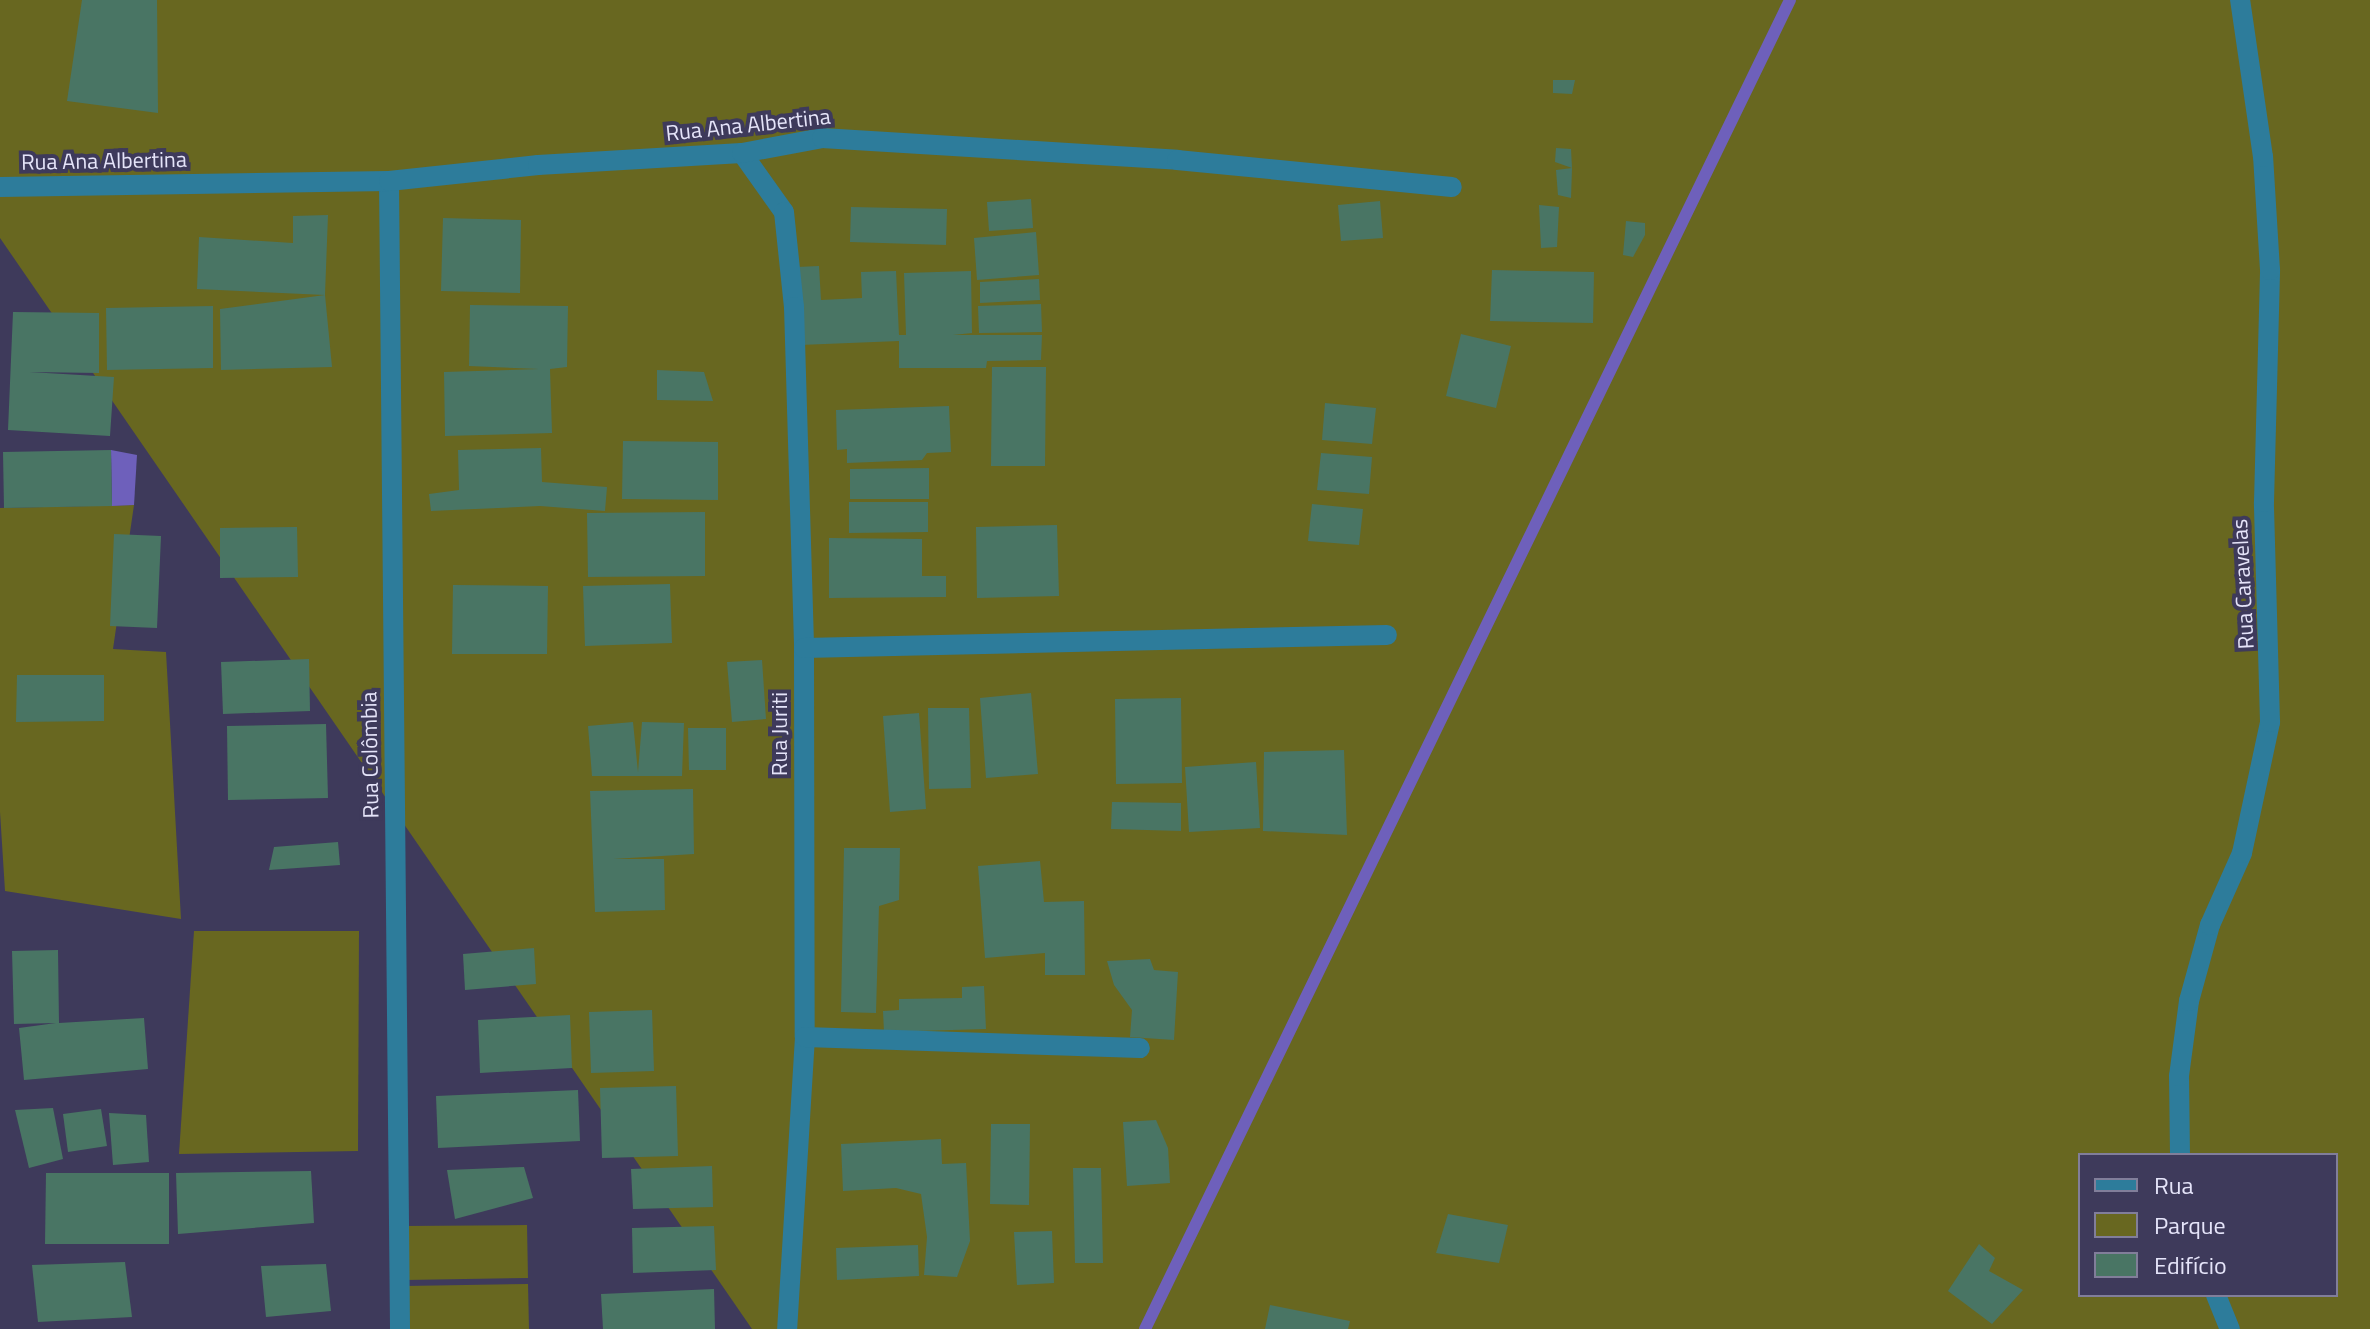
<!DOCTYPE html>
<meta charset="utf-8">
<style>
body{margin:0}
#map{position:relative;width:2370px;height:1329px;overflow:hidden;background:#3e3a5b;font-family:"Titillium Web",sans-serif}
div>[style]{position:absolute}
.green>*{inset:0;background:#686720}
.water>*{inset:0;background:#6e60bb}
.stream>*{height:12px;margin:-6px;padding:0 6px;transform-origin:6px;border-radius:6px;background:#6e60bb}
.building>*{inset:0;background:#497564}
.minor>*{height:20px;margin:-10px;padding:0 10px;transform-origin:10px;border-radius:10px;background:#2d7c9b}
span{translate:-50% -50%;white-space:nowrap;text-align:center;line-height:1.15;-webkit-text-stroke:8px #3e3a5b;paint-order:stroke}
.street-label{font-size:22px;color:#e5e4f9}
.legend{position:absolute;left:2078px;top:1153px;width:260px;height:144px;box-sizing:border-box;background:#3e3a5b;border:2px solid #817e9a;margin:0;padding:10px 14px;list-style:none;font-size:24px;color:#e5e4f9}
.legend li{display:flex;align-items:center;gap:16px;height:40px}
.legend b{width:40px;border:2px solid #817e9a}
</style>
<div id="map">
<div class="green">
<div style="clip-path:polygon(evenodd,0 0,2370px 0,2370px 1329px,752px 1329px,0 238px,0 0,2080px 1155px,2336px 1155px,2336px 1295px,2080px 1295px,2080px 1155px)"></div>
<div style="clip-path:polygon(134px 505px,113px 649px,166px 652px,181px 919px,5px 891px,0 812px,0 508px)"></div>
<div style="clip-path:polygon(194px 931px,359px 931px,358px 1151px,179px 1154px)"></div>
<div style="clip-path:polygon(527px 1225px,528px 1278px,405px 1280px,404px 1226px)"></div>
<div style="clip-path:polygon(528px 1284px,529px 1329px,405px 1329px,405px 1286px)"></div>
</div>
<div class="water">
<div style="clip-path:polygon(111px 450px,137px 455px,134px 505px,112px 506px)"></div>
</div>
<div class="stream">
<div style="left:1145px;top:1329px;width:1477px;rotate:-64.11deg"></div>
</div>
<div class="building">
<div style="clip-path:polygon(82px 0,157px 0,158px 113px,67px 101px)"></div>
<div style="clip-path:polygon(1553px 80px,1575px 80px,1572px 94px,1553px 93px)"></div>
<div style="clip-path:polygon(1556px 148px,1571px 149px,1572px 168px,1555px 162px)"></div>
<div style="clip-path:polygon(1572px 168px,1571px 198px,1558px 195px,1556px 170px)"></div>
<div style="clip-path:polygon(1031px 199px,1033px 228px,989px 231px,987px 202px)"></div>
<div style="clip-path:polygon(1380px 201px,1383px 238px,1341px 241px,1338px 205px)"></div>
<div style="clip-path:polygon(1539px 205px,1559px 207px,1557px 247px,1541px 248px)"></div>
<div style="clip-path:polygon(851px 207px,947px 209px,946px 245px,850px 242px)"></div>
<div style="clip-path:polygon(328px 215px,325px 295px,197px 289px,199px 237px,293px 243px,293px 216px)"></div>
<div style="clip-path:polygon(443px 218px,521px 220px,520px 293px,441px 291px)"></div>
<div style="clip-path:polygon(1626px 221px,1645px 223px,1645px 235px,1633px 257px,1623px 255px)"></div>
<div style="clip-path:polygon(1036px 232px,1039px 275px,977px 280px,974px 238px)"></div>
<div style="clip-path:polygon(819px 266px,821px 300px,862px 298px,861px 272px,896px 271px,899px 335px,906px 335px,904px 273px,971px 271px,972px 333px,953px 335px,1042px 335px,1041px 360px,987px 361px,986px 368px,899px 368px,899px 341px,800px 345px,797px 267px)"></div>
<div style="clip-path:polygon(1492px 270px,1594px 272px,1593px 323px,1490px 321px)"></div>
<div style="clip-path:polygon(1039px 279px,1040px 300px,980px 303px,980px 282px)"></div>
<div style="clip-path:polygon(325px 295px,332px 367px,221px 370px,220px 309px)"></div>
<div style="clip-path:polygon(1041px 304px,1042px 332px,979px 333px,978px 306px)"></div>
<div style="clip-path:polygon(470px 305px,568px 306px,567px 367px,550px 369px,552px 433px,445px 436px,444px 372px,539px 369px,469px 366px)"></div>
<div style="clip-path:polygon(213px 306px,213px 368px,107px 370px,106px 308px)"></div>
<div style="clip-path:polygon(13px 312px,99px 313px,99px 373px,29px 372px,114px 377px,110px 436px,8px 430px)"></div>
<div style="clip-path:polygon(1461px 334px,1511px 346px,1496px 408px,1446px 396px)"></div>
<div style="clip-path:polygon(992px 367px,1046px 367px,1045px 466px,991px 466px)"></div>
<div style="clip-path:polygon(657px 370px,704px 372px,713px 401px,657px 400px)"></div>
<div style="clip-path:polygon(1325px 403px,1376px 408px,1372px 444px,1322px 440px)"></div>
<div style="clip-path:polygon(949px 406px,951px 452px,927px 453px,922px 460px,847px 463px,847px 449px,837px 450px,836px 410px)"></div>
<div style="clip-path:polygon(623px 441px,718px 442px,718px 500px,622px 499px)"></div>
<div style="clip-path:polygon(541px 448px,542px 482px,607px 487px,605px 511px,540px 506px,431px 511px,429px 494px,459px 490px,458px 450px)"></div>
<div style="clip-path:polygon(111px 450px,112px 506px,4px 508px,3px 452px)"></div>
<div style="clip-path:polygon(1321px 453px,1372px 457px,1369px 494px,1317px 490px)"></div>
<div style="clip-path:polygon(929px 468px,929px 499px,850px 499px,850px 469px)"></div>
<div style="clip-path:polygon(849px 502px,928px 502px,928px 532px,849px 533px)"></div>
<div style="clip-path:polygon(1312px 504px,1363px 509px,1359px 545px,1308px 541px)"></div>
<div style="clip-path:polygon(705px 512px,705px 576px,588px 577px,587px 513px)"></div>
<div style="clip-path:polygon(1057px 525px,1059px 596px,977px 598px,976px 527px)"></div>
<div style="clip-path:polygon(297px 527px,298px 577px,220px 578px,220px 528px)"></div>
<div style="clip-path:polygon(114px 534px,161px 536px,157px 628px,110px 626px)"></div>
<div style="clip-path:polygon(829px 538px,922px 539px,922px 576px,946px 576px,946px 597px,829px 598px)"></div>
<div style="clip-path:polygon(670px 584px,672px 643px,585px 646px,583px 586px)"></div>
<div style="clip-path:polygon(453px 585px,548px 586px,547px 654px,452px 654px)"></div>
<div style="clip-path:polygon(309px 659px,310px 711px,223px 714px,221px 662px)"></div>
<div style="clip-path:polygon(762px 660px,766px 719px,732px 722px,727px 662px)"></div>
<div style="clip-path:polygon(17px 675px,104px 675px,104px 721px,16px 722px)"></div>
<div style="clip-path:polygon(1031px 693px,1038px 774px,986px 778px,980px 698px)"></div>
<div style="clip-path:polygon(1181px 698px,1182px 783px,1116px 784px,1115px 699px)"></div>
<div style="clip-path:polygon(928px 708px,969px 708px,971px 788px,929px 789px)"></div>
<div style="clip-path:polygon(919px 713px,926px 809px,890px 812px,883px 716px)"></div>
<div style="clip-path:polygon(633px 722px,638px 772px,642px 722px,684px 723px,682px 776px,592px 776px,588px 726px)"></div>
<div style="clip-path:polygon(326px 724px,328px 798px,228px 800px,227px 726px)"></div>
<div style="clip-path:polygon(688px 728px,726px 728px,726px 770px,689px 770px)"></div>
<div style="clip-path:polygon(1344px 750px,1347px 835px,1263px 831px,1264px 752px)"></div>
<div style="clip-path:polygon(1256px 762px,1260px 828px,1189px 832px,1185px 767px)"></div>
<div style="clip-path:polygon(693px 789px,694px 854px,613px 859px,664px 859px,665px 910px,595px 912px,590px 791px)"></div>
<div style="clip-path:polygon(1112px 802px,1181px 803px,1181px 831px,1111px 829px)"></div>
<div style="clip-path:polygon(338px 842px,340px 865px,269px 870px,274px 847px)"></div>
<div style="clip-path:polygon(844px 848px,900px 848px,899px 900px,879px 906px,876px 1013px,841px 1012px)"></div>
<div style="clip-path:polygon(1040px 861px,1044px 902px,1084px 901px,1085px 975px,1045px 975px,1045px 953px,985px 958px,978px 866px)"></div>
<div style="clip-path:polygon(534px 948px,536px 984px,465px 990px,463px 954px)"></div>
<div style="clip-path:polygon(58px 950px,59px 1023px,144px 1018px,148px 1069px,24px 1080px,19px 1028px,56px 1023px,14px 1024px,12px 951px)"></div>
<div style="clip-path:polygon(1150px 959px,1154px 970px,1178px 972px,1174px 1040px,1130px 1037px,1132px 1010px,1114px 985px,1107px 961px)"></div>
<div style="clip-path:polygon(984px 986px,986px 1029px,884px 1032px,883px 1011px,899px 1010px,899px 999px,962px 998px,962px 987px)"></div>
<div style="clip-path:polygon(652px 1010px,654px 1071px,591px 1073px,589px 1012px)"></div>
<div style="clip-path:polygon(570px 1015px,572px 1068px,480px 1073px,478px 1020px)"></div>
<div style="clip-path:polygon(676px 1086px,678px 1156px,602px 1158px,600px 1088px)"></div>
<div style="clip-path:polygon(578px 1090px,580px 1141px,438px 1148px,436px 1096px)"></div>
<div style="clip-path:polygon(53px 1108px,63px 1159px,29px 1168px,15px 1110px)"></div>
<div style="clip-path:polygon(101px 1109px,107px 1146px,68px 1152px,63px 1114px)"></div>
<div style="clip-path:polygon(109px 1113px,146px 1115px,149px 1162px,113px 1165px)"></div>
<div style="clip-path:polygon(1156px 1120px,1168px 1148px,1170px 1183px,1127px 1186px,1123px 1122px)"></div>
<div style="clip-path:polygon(991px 1124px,1030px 1124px,1029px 1205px,990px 1204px)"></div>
<div style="clip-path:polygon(941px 1139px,942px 1164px,966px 1163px,970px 1241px,957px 1277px,924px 1275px,927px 1237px,921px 1194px,896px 1188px,843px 1191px,841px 1144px)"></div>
<div style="clip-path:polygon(712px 1166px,713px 1207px,633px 1209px,631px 1169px)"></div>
<div style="clip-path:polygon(524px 1167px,533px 1198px,455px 1219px,447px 1170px)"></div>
<div style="clip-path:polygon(1073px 1168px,1101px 1168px,1103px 1263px,1075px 1263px)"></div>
<div style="clip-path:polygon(311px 1171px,314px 1223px,178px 1234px,176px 1173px)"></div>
<div style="clip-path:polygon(46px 1173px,169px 1173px,169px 1244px,45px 1244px)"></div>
<div style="clip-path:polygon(1448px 1214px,1508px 1225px,1499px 1263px,1436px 1253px)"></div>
<div style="clip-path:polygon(714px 1226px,716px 1270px,633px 1273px,632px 1228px)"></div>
<div style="clip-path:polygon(1052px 1231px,1054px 1283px,1017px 1285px,1014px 1232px)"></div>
<div style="clip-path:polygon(1979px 1244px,1995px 1258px,1989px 1271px,2023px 1290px,1992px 1324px,1948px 1291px)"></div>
<div style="clip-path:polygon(918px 1245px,919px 1276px,837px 1280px,836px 1248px)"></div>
<div style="clip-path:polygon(125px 1262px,132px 1317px,38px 1322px,32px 1265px)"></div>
<div style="clip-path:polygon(326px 1264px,331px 1311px,266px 1317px,261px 1266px)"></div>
<div style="clip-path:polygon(714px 1289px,715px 1329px,603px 1329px,601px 1294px)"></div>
<div style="clip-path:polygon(1270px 1305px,1350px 1321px,1348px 1329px,1265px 1329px)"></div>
</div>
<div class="minor">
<div style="left:742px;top:153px;width:72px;rotate:54.6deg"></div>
<div style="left:784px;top:212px;width:96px;rotate:84deg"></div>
<div style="left:794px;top:307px;width:341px;rotate:88.3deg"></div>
<div style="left:804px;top:648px;width:389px;rotate:89.9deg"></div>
<div style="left:805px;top:1037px;width:293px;rotate:93.5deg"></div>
<div style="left:389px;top:181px;width:1148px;rotate:89.45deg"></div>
<div style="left:0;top:187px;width:389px;rotate:-0.9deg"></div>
<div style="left:389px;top:181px;width:150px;rotate:-6.1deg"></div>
<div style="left:538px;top:165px;width:204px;rotate:-3.4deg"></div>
<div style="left:742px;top:153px;width:81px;rotate:-10.6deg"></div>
<div style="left:822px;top:138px;width:356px;rotate:3.5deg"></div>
<div style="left:1177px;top:160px;width:276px;rotate:5.6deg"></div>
<div style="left:804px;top:648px;width:583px;rotate:-1.28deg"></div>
<div style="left:805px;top:1037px;width:335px;rotate:1.9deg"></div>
<div style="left:2180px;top:1155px;width:79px;rotate:-90.7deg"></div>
<div style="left:2179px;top:1076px;width:76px;rotate:-82.4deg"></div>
<div style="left:2189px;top:1001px;width:79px;rotate:-74.6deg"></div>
<div style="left:2210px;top:925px;width:79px;rotate:-66deg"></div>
<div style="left:2242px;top:853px;width:134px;rotate:-77.9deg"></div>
<div style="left:2270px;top:722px;width:220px;rotate:-91.6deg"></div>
<div style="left:2264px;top:502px;width:232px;rotate:-88.5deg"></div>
<div style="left:2270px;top:270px;width:113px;rotate:-93.5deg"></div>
<div style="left:2263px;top:157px;width:159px;rotate:-98.3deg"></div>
<div style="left:2216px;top:1295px;width:37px;rotate:68deg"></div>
</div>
<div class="street-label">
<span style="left:748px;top:125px;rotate:-6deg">Rua Ana Albertina</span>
<span style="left:104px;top:161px;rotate:-1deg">Rua Ana Albertina</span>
<span style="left:2243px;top:584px;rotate:-93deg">Rua Caravelas</span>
<span style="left:780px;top:734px;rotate:-90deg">Rua Juriti</span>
<span style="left:370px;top:755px;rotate:-91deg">Rua Colômbia</span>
</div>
<ul class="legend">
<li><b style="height:10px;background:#2d7c9b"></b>Rua</li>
<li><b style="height:22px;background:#686720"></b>Parque</li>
<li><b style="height:22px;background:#497564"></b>Edifício</li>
</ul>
</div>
